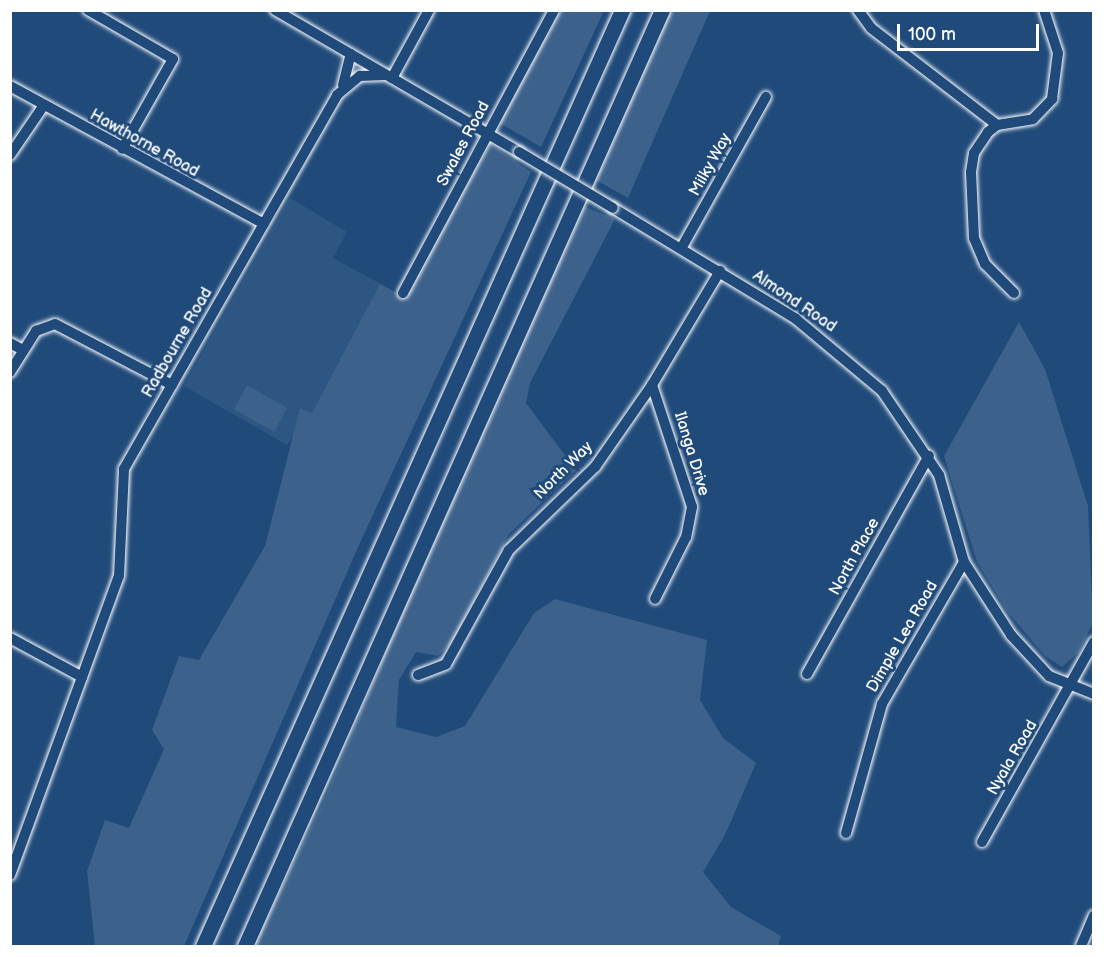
<!DOCTYPE html>
<style>
body{margin:0}
#map{position:relative;width:1104px;height:957px;overflow:hidden;background:#1f4a7a;font-family:"Balsamiq Sans",sans-serif}
div>[style]{position:absolute}
.built>*{inset:0;background:#2e5683}
.green>*{inset:0;background:#3c618b}
.roads{filter:drop-shadow(0 0 2px #fff) drop-shadow(0 0 2px #fff)}
.minor>*{height:10px;margin:-5px;padding:0 5px;transform-origin:5px;border-radius:5px;background:#1f4a7a}
.highway>*{height:15px;margin:-7.5px;padding:0 7.5px;transform-origin:7.5px;border-radius:7.5px;background:#1f4a7a}
.bridges{filter:drop-shadow(0 0 2px #fff) drop-shadow(0 0 2px #fff)}
.minor-bridge>*{height:10px;margin:-5px;padding:0 5px;transform-origin:5px;border-radius:5px;background:#1f4a7a}
span{translate:-50% -50%;white-space:nowrap;text-align:center;line-height:1.15;-webkit-text-stroke:6px #1f4a7a;paint-order:stroke}
.street-label{font-size:16px;color:#fff}
.frame{position:absolute;inset:0;border:12px solid #fff;pointer-events:none}
.scale{position:absolute;left:897px;top:24px;width:142px;height:27px;box-sizing:border-box;border:3px solid #fff;border-top:0;padding-left:8px;font-size:18px;line-height:21px;white-space:nowrap;color:#fff;-webkit-text-stroke:4px #1f4a7a;paint-order:stroke}
</style>
<div id="map">
<div class="built">
<div style="clip-path:polygon(290px 198px,347px 232px,333px 258px,405px 297px,287px 445px,184px 386px)"></div>
</div>
<div class="green">
<div style="clip-path:polygon(561px 11px,604px 11px,541px 147px,498px 122px)"></div>
<div style="clip-path:polygon(670px 11px,710px 11px,628px 198px,594px 179px)"></div>
<div style="clip-path:polygon(490px 144px,531px 172px,359px 545px,184px 946px,95px 946px,87px 871px,105px 820px,129px 828px,164px 749px,152px 730px,179px 656px,199px 660px,265px 546px,300px 408px,312px 413px,380px 284px,404px 297px)"></div>
<div style="clip-path:polygon(583px 206px,615px 219px,530px 383px,526px 403px,576px 470px,509px 534px,453px 641px,438px 656px,416px 652px,399px 680px,396px 727px,436px 737px,465px 726px,534px 613px,555px 599px,707px 640px,700px 700px,723px 738px,756px 763px,725px 835px,703px 872px,731px 907px,781px 936px,778px 946px,254px 946px,325px 798px,454px 490px)"></div>
<div style="clip-path:polygon(1019px 322px,1045px 369px,1088px 506px,1093px 623px,1079px 652px,1062px 667px,1045px 656px,1007px 611px,977px 562px,944px 456px)"></div>
<div style="clip-path:polygon(247px 385px,287px 408px,274px 432px,234px 409px)"></div>
</div>
<div class="roads">
<div class="minor">
<div style="left:88px;top:10px;width:98px;rotate:30deg"></div>
<div style="left:173px;top:59px;width:103px;rotate:119.5deg"></div>
<div style="left:275px;top:10px;width:282px;rotate:30.2deg"></div>
<div style="left:858px;top:10px;width:22px;rotate:54deg"></div>
<div style="left:871px;top:28px;width:159px;rotate:37.6deg"></div>
<div style="left:392px;top:78px;width:77px;rotate:-61.4deg"></div>
<div style="left:343px;top:85px;width:32px;rotate:-76deg"></div>
<div style="left:10px;top:86px;width:289px;rotate:28.5deg"></div>
<div style="left:10px;top:155px;width:60px;rotate:-55.8deg"></div>
<div style="left:613px;top:208px;width:214px;rotate:31.2deg"></div>
<div style="left:796px;top:319px;width:112px;rotate:39.9deg"></div>
<div style="left:882px;top:391px;width:102px;rotate:55.8deg"></div>
<div style="left:939px;top:475px;width:91px;rotate:74deg"></div>
<div style="left:964px;top:562px;width:87px;rotate:57.2deg"></div>
<div style="left:1011px;top:635px;width:56px;rotate:47.2deg"></div>
<div style="left:1049px;top:676px;width:48px;rotate:21.8deg"></div>
<div style="left:682px;top:247px;width:172px;rotate:-60.8deg"></div>
<div style="left:403px;top:293px;width:321px;rotate:-61.9deg"></div>
<div style="left:1014px;top:293px;width:41px;rotate:-135deg"></div>
<div style="left:985px;top:264px;width:28px;rotate:-113deg"></div>
<div style="left:974px;top:238px;width:66px;rotate:-92.6deg"></div>
<div style="left:971px;top:172px;width:19px;rotate:-81deg"></div>
<div style="left:974px;top:153px;width:25px;rotate:-56deg"></div>
<div style="left:988px;top:132px;width:11px;rotate:-38deg"></div>
<div style="left:997px;top:125px;width:36px;rotate:-9deg"></div>
<div style="left:1033px;top:119px;width:28px;rotate:-46deg"></div>
<div style="left:1052px;top:99px;width:46px;rotate:-82.6deg"></div>
<div style="left:1058px;top:53px;width:45px;rotate:-108deg"></div>
<div style="left:10px;top:343px;width:15px;rotate:28deg"></div>
<div style="left:10px;top:372px;width:49px;rotate:-57.6deg"></div>
<div style="left:36px;top:331px;width:20px;rotate:-20deg"></div>
<div style="left:55px;top:324px;width:132px;rotate:27.5deg"></div>
<div style="left:652px;top:385px;width:128px;rotate:71.8deg"></div>
<div style="left:692px;top:507px;width:31px;rotate:101deg"></div>
<div style="left:686px;top:537px;width:69px;rotate:116.6deg"></div>
<div style="left:10px;top:638px;width:82px;rotate:28.4deg"></div>
<div style="left:807px;top:674px;width:250px;rotate:-60.8deg"></div>
<div style="left:418px;top:675px;width:30px;rotate:-21deg"></div>
<div style="left:446px;top:664px;width:130px;rotate:-61.1deg"></div>
<div style="left:509px;top:550px;width:120px;rotate:-44deg"></div>
<div style="left:595px;top:467px;width:100px;rotate:-55.2deg"></div>
<div style="left:652px;top:385px;width:133px;rotate:-59.2deg"></div>
<div style="left:846px;top:833px;width:134px;rotate:-74.4deg"></div>
<div style="left:882px;top:704px;width:164px;rotate:-60deg"></div>
<div style="left:982px;top:842px;width:229px;rotate:-60.8deg"></div>
<div style="left:10px;top:875px;width:318px;rotate:-70deg"></div>
<div style="left:119px;top:576px;width:107px;rotate:-87.3deg"></div>
<div style="left:124px;top:469px;width:430px;rotate:-60.3deg"></div>
<div style="left:337px;top:95px;width:30px;rotate:-40deg"></div>
<div style="left:360px;top:76px;width:25px;rotate:-2deg"></div>
<div style="left:1081px;top:946px;width:33px;rotate:-67deg"></div>
</div>
<div class="highway">
<div style="left:203px;top:946px;width:1026px;rotate:-65.88deg"></div>
<div style="left:245px;top:946px;width:1025px;rotate:-65.99deg"></div>
</div>
</div>
<div class="bridges">
<div class="minor-bridge">
<div style="left:519px;top:152px;width:109px;rotate:30.8deg"></div>
</div>
</div>
<div class="street-label">
<span style="left:144px;top:144px;rotate:29deg">Hawthorne Road</span>
<span style="left:464px;top:144px;rotate:-62deg">Swales Road</span>
<span style="left:711px;top:165px;rotate:-61deg">Milky Way</span>
<span style="left:794px;top:302px;rotate:34deg">Almond Road</span>
<span style="left:178px;top:343px;rotate:-60deg">Radbourne Road</span>
<span style="left:691px;top:454px;rotate:73deg">Ilanga Drive</span>
<span style="left:564px;top:471px;rotate:-45deg">North Way</span>
<span style="left:855px;top:557px;rotate:-61deg">North Place</span>
<span style="left:903px;top:637px;rotate:-60deg">Dimple Lea Road</span>
<span style="left:1013px;top:758px;rotate:-60deg">Nyala Road</span>
</div>
<div class="frame"></div>
<div class="scale">100 m</div>
</div>
